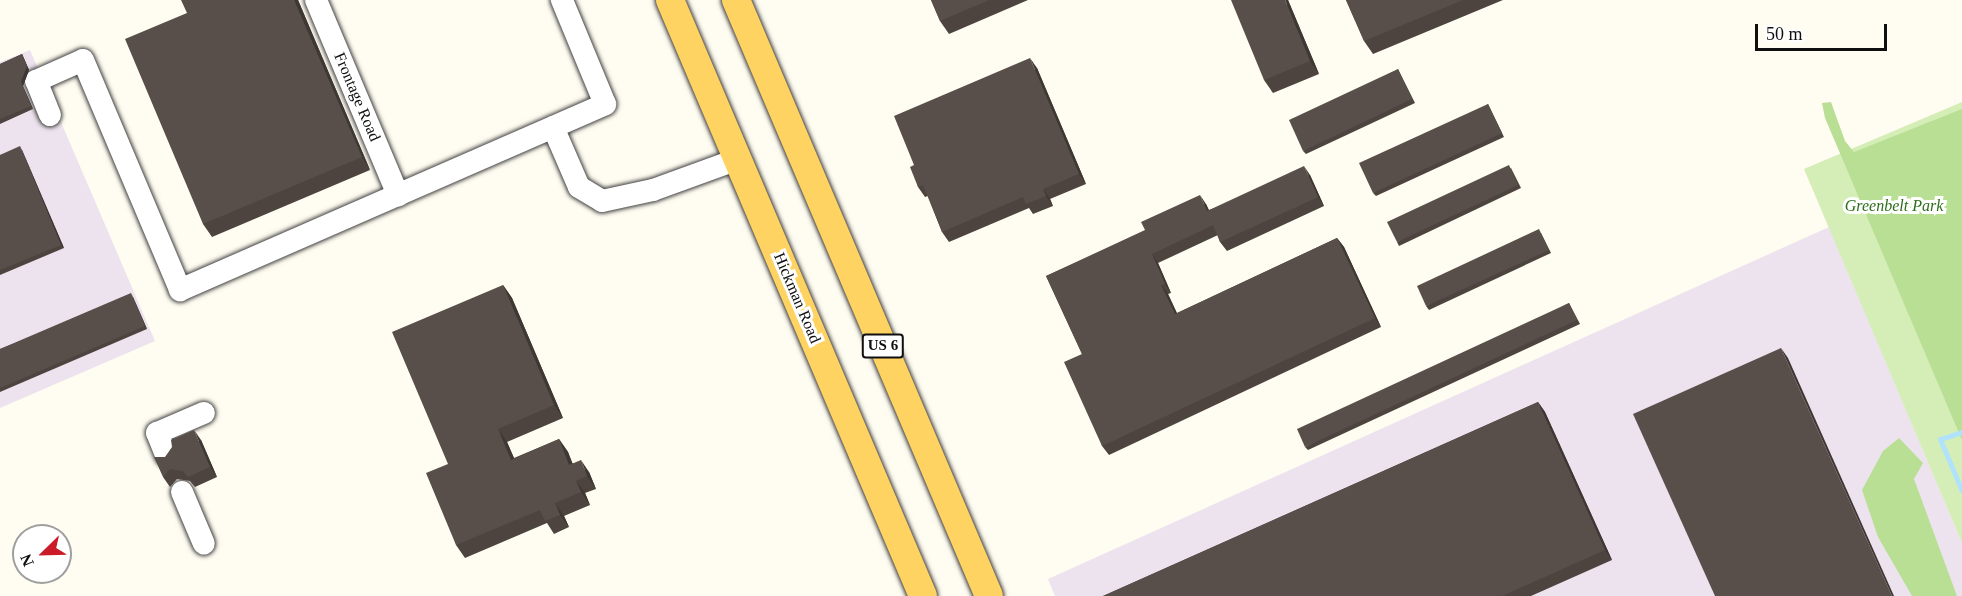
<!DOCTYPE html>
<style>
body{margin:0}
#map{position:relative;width:1962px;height:596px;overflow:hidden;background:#fffcf1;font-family:"Times New Roman",serif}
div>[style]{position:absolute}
.industrial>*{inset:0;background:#ede3ee}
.green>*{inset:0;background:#d5edb7}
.forest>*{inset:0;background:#b9df95}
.stream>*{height:5px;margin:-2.5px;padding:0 2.5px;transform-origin:2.5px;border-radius:2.5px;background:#b1e2fb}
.roads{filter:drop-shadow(0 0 2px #424242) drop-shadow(0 0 2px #424242)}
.minor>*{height:22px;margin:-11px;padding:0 11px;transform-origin:11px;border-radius:11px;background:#fff}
.major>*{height:28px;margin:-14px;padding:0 14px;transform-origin:14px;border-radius:14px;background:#ffd361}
.wall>*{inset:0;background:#4d4440}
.shaded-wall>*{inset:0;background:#3e3734}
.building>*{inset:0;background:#594f4a}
span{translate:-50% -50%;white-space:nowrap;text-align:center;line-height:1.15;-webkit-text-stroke:6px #fff;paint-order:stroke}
.shield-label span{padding:2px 4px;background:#fff;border:2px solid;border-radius:4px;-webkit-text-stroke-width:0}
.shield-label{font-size:15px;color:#0f0f0f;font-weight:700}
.street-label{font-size:16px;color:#0f0f0f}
.park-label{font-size:16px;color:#2d6d19;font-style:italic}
.north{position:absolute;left:12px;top:524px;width:60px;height:60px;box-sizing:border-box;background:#fff;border:2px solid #9f9f9f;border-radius:50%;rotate:247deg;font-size:16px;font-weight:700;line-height:24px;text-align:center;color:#0f0f0f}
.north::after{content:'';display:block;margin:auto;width:21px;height:27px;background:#cb1b29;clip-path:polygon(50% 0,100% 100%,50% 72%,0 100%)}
.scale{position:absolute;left:1755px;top:24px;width:132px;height:27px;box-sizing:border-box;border:3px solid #0f0f0f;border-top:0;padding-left:8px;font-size:18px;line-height:21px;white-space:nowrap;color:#0f0f0f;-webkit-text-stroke:4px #fff;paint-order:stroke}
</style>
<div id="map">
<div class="industrial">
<div style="clip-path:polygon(30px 50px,155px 341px,0 408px,0 62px)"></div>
<div style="clip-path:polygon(1829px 227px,1962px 543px,1962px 596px,1055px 596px,1048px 579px)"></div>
</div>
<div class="green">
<div style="clip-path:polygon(1962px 102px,1962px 543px,1804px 169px)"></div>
</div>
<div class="forest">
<div style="clip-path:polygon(1831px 102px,1845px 141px,1854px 152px,1962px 109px,1962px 440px,1825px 118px,1822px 103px)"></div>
<div style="clip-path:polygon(1899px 438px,1923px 463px,1914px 479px,1957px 596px,1912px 596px,1878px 537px,1862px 490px,1883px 451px)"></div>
</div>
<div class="stream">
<div style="left:1962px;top:432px;width:23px;rotate:162deg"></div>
<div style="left:1940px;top:439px;width:56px;rotate:67.1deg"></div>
</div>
<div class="roads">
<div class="minor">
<div style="left:316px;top:0;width:212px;rotate:67.2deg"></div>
<div style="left:50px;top:115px;width:37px;rotate:-112deg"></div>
<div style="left:36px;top:81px;width:51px;rotate:-24.1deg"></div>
<div style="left:83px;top:60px;width:250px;rotate:67.1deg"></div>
<div style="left:180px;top:290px;width:464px;rotate:-23.6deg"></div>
<div style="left:605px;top:104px;width:113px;rotate:-112.5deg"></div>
<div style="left:553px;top:127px;width:65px;rotate:66.6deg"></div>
<div style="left:579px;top:187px;width:27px;rotate:31deg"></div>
<div style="left:602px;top:201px;width:52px;rotate:-12.2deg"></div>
<div style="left:653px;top:190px;width:90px;rotate:-20deg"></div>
<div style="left:166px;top:455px;width:24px;rotate:-112deg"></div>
<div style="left:157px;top:433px;width:51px;rotate:-23.1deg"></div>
<div style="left:182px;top:492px;width:56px;rotate:67.1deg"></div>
</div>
<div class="major">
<div style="left:670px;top:0;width:647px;rotate:67deg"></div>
<div style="left:736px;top:0;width:647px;rotate:67deg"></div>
</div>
</div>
<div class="wall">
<div style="clip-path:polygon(298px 0,370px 170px,212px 237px,203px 224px,187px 13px)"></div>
<div style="clip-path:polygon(931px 0,1028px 0,949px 34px,940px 21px)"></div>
<div style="clip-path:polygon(1288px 0,1319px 74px,1273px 93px,1264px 80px)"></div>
<div style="clip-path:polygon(1346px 0,1503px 0,1373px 54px,1364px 41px)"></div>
<div style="clip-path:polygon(22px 54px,29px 70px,23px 86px,33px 109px,0 124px,0 64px)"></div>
<div style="clip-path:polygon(1037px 68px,1086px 184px,1050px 199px,1053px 206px,1033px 214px,1029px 208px,949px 242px,942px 232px,928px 196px,925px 197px,918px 187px,914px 165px)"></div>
<div style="clip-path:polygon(1398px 69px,1415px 103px,1306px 154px,1303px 151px)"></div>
<div style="clip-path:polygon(1488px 104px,1504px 137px,1376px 196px,1373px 193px)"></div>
<div style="clip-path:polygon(22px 150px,64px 248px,0 275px,0 155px)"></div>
<div style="clip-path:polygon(1511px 168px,1521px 188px,1399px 246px,1397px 242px)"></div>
<div style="clip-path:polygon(1310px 175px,1324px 206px,1227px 251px,1220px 242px,1218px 235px,1158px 263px,1171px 293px,1168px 294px,1177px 313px,1337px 238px,1344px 247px,1381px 327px,1109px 455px,1102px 446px,1082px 354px,1046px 276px,1206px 204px,1209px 210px)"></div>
<div style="clip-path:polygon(1541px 233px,1551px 253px,1429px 310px,1426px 306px)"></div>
<div style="clip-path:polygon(503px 285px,512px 298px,563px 418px,507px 442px,514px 458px,559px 439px,568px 452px,572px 463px,589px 472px,596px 489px,585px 493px,590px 505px,564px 516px,569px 527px,554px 534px,547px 523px,465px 558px,456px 545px,448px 464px)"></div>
<div style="clip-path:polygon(133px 297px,147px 329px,0 392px,0 349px)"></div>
<div style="clip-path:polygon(1569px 303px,1580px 324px,1308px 450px,1305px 447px)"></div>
<div style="clip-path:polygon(1538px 402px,1545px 412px,1612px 560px,1531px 596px,1103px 596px)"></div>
<div style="clip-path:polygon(201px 440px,217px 477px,195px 487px,190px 481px,177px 479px,170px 487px,163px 477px,165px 457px)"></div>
</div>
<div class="shaded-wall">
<div style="clip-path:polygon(294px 0,298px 0,370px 170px,362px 157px)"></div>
<div style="clip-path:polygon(1285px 0,1288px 0,1319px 74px,1310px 61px)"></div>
<div style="clip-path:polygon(22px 54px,29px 70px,23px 86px,33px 109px,31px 106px,21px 82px)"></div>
<div style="clip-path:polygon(1030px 58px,1037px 68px,1086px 184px,1079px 174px)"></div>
<div style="clip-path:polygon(20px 146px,22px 150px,64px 248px,61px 245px)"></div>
<div style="clip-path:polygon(1304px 166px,1310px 175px,1324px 206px,1318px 197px)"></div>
<div style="clip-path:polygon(1043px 189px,1050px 199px,1053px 206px,1046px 196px)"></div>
<div style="clip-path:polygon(1200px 195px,1206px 204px,1213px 220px,1207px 211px)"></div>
<div style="clip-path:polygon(1337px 238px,1344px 247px,1381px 327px,1375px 318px)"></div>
<div style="clip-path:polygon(1152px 254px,1158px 263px,1171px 293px,1165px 284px)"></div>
<div style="clip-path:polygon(503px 285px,512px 298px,563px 418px,554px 405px)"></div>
<div style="clip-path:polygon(1161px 285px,1168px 294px,1181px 323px,1175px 314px)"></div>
<div style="clip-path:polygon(131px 293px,133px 297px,147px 329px,145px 326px)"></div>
<div style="clip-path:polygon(1781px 348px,1788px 358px,1894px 596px,1892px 596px)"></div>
<div style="clip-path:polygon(1538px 402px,1545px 412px,1612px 560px,1605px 550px)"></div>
<div style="clip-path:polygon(498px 429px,507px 442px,520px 472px,511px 460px)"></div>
<div style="clip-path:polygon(194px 430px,201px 440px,217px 477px,210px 467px)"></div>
<div style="clip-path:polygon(559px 439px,568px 452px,578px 477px,569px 465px)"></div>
<div style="clip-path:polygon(581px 460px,589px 472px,596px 489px,587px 476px)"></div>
<div style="clip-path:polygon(576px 481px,585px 493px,590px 505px,581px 492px)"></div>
<div style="clip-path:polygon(555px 503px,564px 516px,569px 527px,560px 515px)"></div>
</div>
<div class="building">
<div style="clip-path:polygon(181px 0,294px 0,362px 157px,203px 224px,125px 39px,187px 13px)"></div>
<div style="clip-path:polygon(931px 0,989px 0,940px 21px)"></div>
<div style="clip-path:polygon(1231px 0,1285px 0,1310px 61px,1264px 80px)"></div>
<div style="clip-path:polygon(1346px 0,1463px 0,1364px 41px)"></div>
<div style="clip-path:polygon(22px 54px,27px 66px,21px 82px,31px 106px,0 119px,0 64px)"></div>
<div style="clip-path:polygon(1030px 58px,1079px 174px,1043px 189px,1046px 196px,1026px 204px,1023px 197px,942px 232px,923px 185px,918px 187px,910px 167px,914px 165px,894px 116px)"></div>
<div style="clip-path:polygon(1398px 69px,1412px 99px,1303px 151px,1289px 120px)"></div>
<div style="clip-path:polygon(1488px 104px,1502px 133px,1373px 193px,1359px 163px)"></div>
<div style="clip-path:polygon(20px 146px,61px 245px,0 270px,0 155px)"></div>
<div style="clip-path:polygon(1509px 165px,1518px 185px,1397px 242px,1387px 222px)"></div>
<div style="clip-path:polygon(1304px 166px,1318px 197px,1220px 242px,1213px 225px,1152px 254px,1165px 284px,1161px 285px,1175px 314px,1337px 238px,1375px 318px,1102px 446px,1064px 362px,1082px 354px,1046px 276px,1145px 230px,1141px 222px,1200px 195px,1207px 211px)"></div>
<div style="clip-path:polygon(1539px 229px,1549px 250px,1426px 306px,1417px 286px)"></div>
<div style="clip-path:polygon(503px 285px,554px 405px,498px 429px,511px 460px,559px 439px,569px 465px,581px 460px,587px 476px,576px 481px,581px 492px,555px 503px,560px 515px,545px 521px,540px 510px,456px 545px,426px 473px,448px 464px,392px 332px)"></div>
<div style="clip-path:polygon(131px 293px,145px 326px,0 388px,0 349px)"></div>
<div style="clip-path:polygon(1569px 303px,1577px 320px,1305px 447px,1297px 429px)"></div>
<div style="clip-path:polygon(1781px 348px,1892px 596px,1715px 596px,1633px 414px)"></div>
<div style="clip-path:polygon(1538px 402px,1605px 550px,1502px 596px,1103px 596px)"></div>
<div style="clip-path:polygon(194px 430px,210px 467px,188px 477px,183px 471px,170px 469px,163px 477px,154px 457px,165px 457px,172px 447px,171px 440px)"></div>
</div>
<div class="shield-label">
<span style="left:883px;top:346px">US 6</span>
</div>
<div class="street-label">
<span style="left:357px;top:97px;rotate:67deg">Frontage Road</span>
<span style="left:797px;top:298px;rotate:67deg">Hickman Road</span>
</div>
<div class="park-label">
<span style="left:1894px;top:206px">Greenbelt Park</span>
</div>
<div class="north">N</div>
<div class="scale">50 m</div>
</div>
